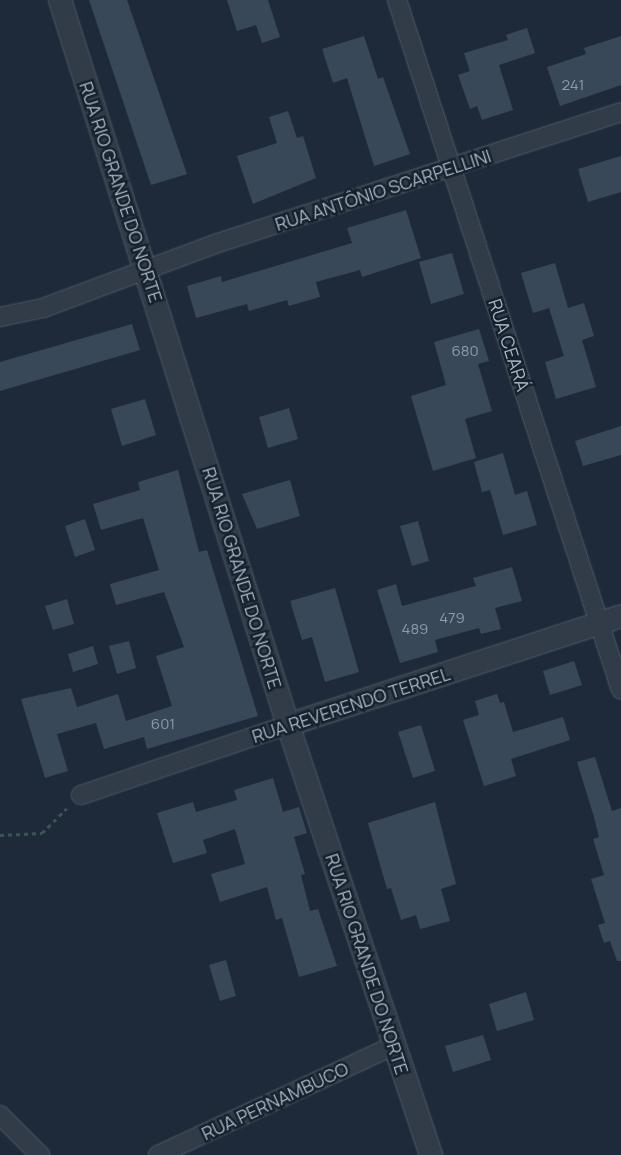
<!DOCTYPE html>
<meta charset="utf-8">
<style>
body{margin:0}
#map{position:relative;width:621px;height:1155px;overflow:hidden;background:#1e2a39;font-family:Manrope,sans-serif}
div>[style]{position:absolute}
.building>*{inset:0;background:#394859}
.path>*{height:3px;margin-top:-1.5px;transform-origin:0;background:repeating-linear-gradient(90deg,#3a5354 0 4px,transparent 0 8px)}
.roads{filter:drop-shadow(0 0 1px #4f5a67) drop-shadow(0 0 1px #4f5a67)}
.minor>*{height:18px;margin:-9px;padding:0 9px;transform-origin:9px;border-radius:9px;background:#323c49}
.tertiary>*{height:22px;margin:-11px;padding:0 11px;transform-origin:11px;border-radius:11px;background:#323c49}
span{translate:-50% -50%;white-space:nowrap;text-align:center;line-height:1.15;-webkit-text-stroke:5px #17212d;paint-order:stroke}
.number-label{font-size:15px;color:#8e9bab}
.number-label span{-webkit-text-stroke-width:0}
.street-label{font-size:18px;color:#abb7c6}
</style>
<div id="map">
<div class="building">
<div style="clip-path:polygon(89px 0,127px 0,187px 174px,151px 185px)"></div>
<div style="clip-path:polygon(227px 0,268px 0,280px 37px,262px 43px,256px 25px,237px 31px)"></div>
<div style="clip-path:polygon(527px 28px,535px 53px,499px 65px,513px 110px,482px 120px,477px 106px,470px 109px,458px 75px,470px 71px,464px 53px,508px 40px,506px 35px)"></div>
<div style="clip-path:polygon(364px 36px,378px 79px,383px 77px,410px 154px,374px 166px,347px 78px,333px 83px,322px 49px)"></div>
<div style="clip-path:polygon(621px 36px,621px 85px,560px 106px,547px 67px,586px 54px,584px 48px)"></div>
<div style="clip-path:polygon(288px 111px,297px 138px,303px 136px,316px 178px,253px 204px,237px 156px,277px 143px,269px 117px)"></div>
<div style="clip-path:polygon(621px 156px,621px 192px,588px 202px,578px 169px)"></div>
<div style="clip-path:polygon(406px 210px,421px 258px,362px 277px,360px 270px,316px 282px,320px 297px,289px 306px,287px 300px,249px 311px,247px 304px,196px 318px,187px 286px,221px 276px,222px 282px,352px 243px,347px 228px)"></div>
<div style="clip-path:polygon(452px 253px,464px 294px,431px 304px,419px 262px)"></div>
<div style="clip-path:polygon(555px 263px,568px 308px,584px 303px,594px 336px,582px 340px,596px 387px,556px 399px,545px 362px,564px 356px,549px 308px,533px 313px,521px 273px)"></div>
<div style="clip-path:polygon(132px 324px,140px 350px,0 391px,0 362px)"></div>
<div style="clip-path:polygon(479px 329px,489px 361px,478px 364px,492px 411px,465px 419px,476px 458px,433px 471px,411px 396px,446px 385px,434px 342px)"></div>
<div style="clip-path:polygon(145px 399px,156px 435px,122px 446px,111px 409px)"></div>
<div style="clip-path:polygon(289px 408px,298px 439px,268px 448px,259px 417px)"></div>
<div style="clip-path:polygon(621px 426px,621px 455px,583px 466px,575px 441px)"></div>
<div style="clip-path:polygon(503px 453px,515px 495px,527px 491px,537px 525px,503px 535px,490px 490px,482px 492px,474px 462px)"></div>
<div style="clip-path:polygon(178px 470px,199px 552px,207px 550px,258px 716px,147px 749px,144px 737px,104px 749px,96px 723px,57px 734px,68px 771px,45px 778px,21px 699px,71px 688px,77px 707px,118px 694px,126px 721px,172px 706px,156px 656px,184px 647px,164px 592px,116px 605px,110px 584px,159px 570px,143px 518px,101px 530px,93px 504px,140px 490px,138px 482px)"></div>
<div style="clip-path:polygon(290px 480px,300px 516px,257px 529px,242px 494px)"></div>
<div style="clip-path:polygon(85px 519px,95px 550px,75px 557px,65px 526px)"></div>
<div style="clip-path:polygon(418px 521px,429px 561px,412px 566px,400px 526px)"></div>
<div style="clip-path:polygon(512px 567px,522px 601px,495px 608px,501px 629px,481px 634px,479px 628px,435px 640px,438px 652px,400px 663px,377px 590px,396px 584px,402px 606px,476px 586px,473px 578px)"></div>
<div style="clip-path:polygon(335px 588px,359px 672px,325px 682px,312px 637px,302px 640px,290px 601px)"></div>
<div style="clip-path:polygon(67px 599px,74px 624px,53px 630px,45px 606px)"></div>
<div style="clip-path:polygon(129px 641px,136px 668px,117px 674px,109px 646px)"></div>
<div style="clip-path:polygon(93px 646px,98px 664px,73px 672px,68px 654px)"></div>
<div style="clip-path:polygon(574px 661px,582px 685px,550px 695px,543px 671px)"></div>
<div style="clip-path:polygon(497px 694px,500px 703px,504px 702px,513px 732px,563px 717px,570px 740px,511px 759px,516px 776px,484px 786px,463px 720px,479px 715px,475px 701px)"></div>
<div style="clip-path:polygon(421px 725px,435px 771px,413px 778px,398px 732px)"></div>
<div style="clip-path:polygon(595px 757px,612px 811px,621px 808px,621px 961px,617px 961px,610px 941px,604px 943px,598px 925px,605px 923px,591px 879px,604px 875px,593px 839px,599px 837px,594px 817px,577px 762px)"></div>
<div style="clip-path:polygon(273px 778px,283px 812px,299px 807px,307px 833px,294px 837px,305px 874px,301px 875px,310px 911px,318px 909px,337px 966px,299px 977px,282px 918px,276px 920px,267px 887px,220px 902px,211px 874px,245px 864px,235px 829px,203px 840px,207px 853px,173px 863px,157px 813px,193px 802px,196px 812px,237px 800px,234px 790px)"></div>
<div style="clip-path:polygon(435px 802px,456px 884px,441px 889px,450px 921px,420px 929px,416px 915px,401px 920px,391px 888px,387px 889px,368px 823px)"></div>
<div style="clip-path:polygon(226px 960px,236px 996px,220px 1001px,209px 965px)"></div>
<div style="clip-path:polygon(526px 992px,534px 1020px,497px 1031px,489px 1004px)"></div>
<div style="clip-path:polygon(483px 1035px,491px 1060px,453px 1072px,445px 1046px)"></div>
</div>
<div class="path">
<div style="left:0;top:835px;width:42px;rotate:-2.7deg"></div>
<div style="left:42px;top:833px;width:35px;rotate:-45deg"></div>
</div>
<div class="roads">
<div class="minor">
<div style="left:397px;top:0;width:725px;rotate:72.01deg"></div>
<div style="left:0;top:317px;width:44px;rotate:-11.8deg"></div>
<div style="left:43px;top:308px;width:184px;rotate:-20.4deg"></div>
<div style="left:215px;top:244px;width:427px;rotate:-18deg"></div>
<div style="left:81px;top:795px;width:219px;rotate:-18.7deg"></div>
<div style="left:0;top:1115px;width:57px;rotate:45deg"></div>
<div style="left:158px;top:1155px;width:259px;rotate:-24.9deg"></div>
</div>
<div class="tertiary">
<div style="left:60px;top:0;width:760px;rotate:72.54deg"></div>
<div style="left:288px;top:725px;width:453px;rotate:71.6deg"></div>
<div style="left:288px;top:725px;width:350px;rotate:-18.1deg"></div>
</div>
</div>
<div class="number-label">
<span style="left:573px;top:85px">241</span>
<span style="left:465px;top:351px">680</span>
<span style="left:452px;top:618px">479</span>
<span style="left:415px;top:629px">489</span>
<span style="left:163px;top:724px">601</span>
</div>
<div class="street-label">
<span style="left:383px;top:190px;rotate:-18deg">RUA ANTÔNIO SCARPELLINI</span>
<span style="left:121px;top:192px;rotate:72deg">RUA RIO GRANDE DO NORTE</span>
<span style="left:509px;top:345px;rotate:72deg">RUA CEARÁ</span>
<span style="left:242px;top:578px;rotate:73deg">RUA RIO GRANDE DO NORTE</span>
<span style="left:351px;top:705px;rotate:-18deg">RUA REVERENDO TERREL</span>
<span style="left:367px;top:964px;rotate:72deg">RUA RIO GRANDE DO NORTE</span>
<span style="left:275px;top:1101px;rotate:-25deg">RUA PERNAMBUCO</span>
</div>
</div>
